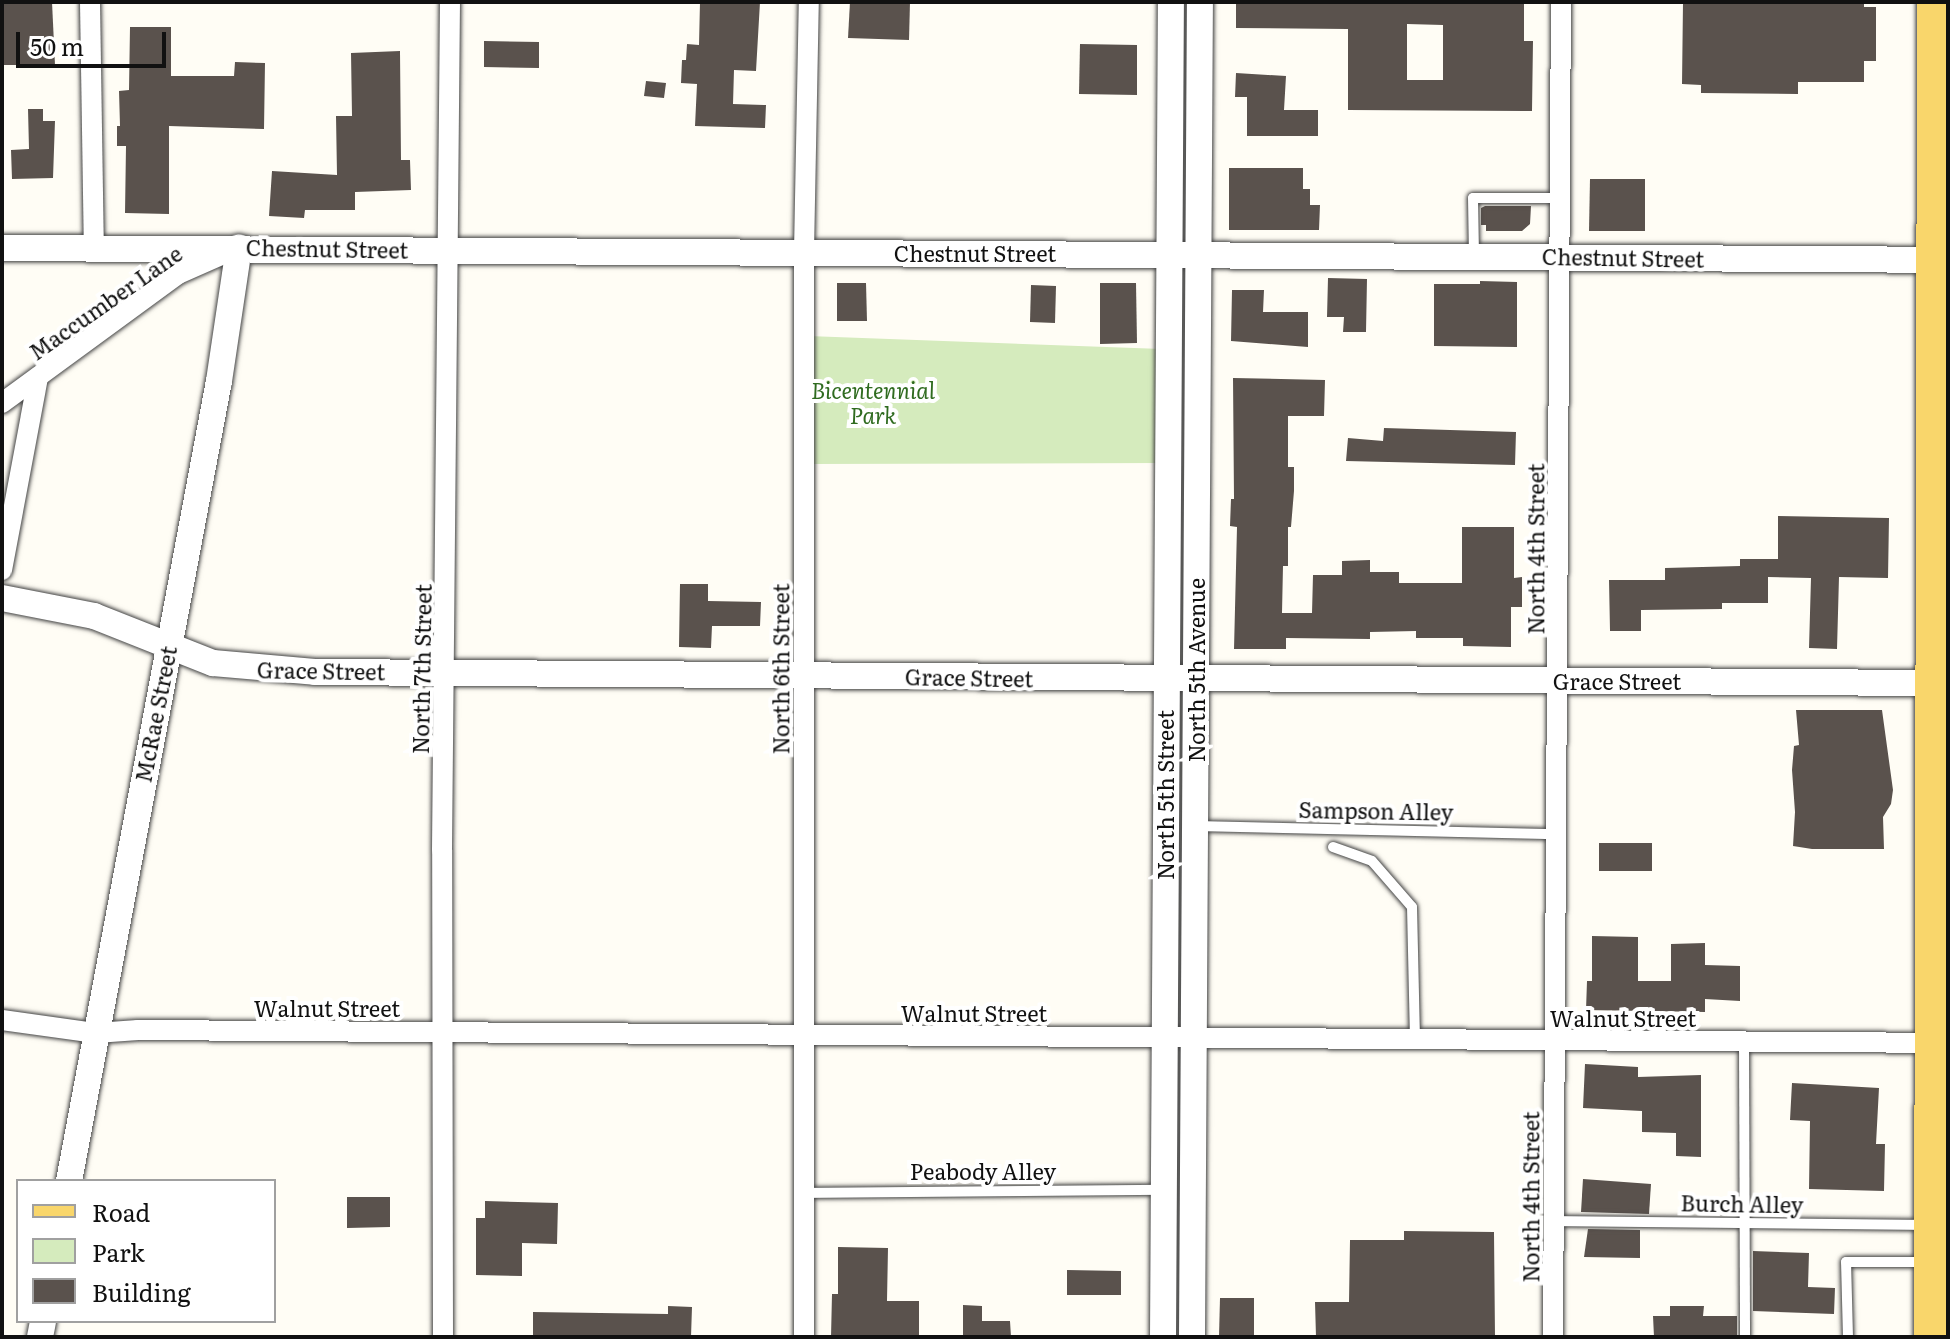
<!DOCTYPE html>
<style>
body{margin:0}
#map{position:relative;width:1950px;height:1339px;overflow:hidden;background:#fffdf5;font-family:Literata,serif}
div>[style]{position:absolute}
.green>*{inset:0;background:#d5ebbd}
.building>*{inset:0;background:#5a524d}
.roads{filter:drop-shadow(0 0 2px #444) drop-shadow(0 0 2px #444)}
.service>*{height:10px;margin:-5px;padding:0 5px;transform-origin:5px;border-radius:5px;background:#fff}
.minor>*{height:20px;margin:-10px;padding:0 10px;transform-origin:10px;border-radius:10px;background:#fff}
.tertiary>*{height:26px;margin:-13px;padding:0 13px;transform-origin:13px;border-radius:13px;background:#fff}
.primary>*{height:32px;margin:-16px;padding:0 16px;transform-origin:16px;border-radius:16px;background:#f9d66b}
span{translate:-50% -50%;white-space:nowrap;text-align:center;line-height:1.15;-webkit-text-stroke:8px #fff;paint-order:stroke}
.street-label{font-size:22px;color:#111}
.park-label{font-size:22px;color:#2f6b1f;font-style:italic}
.frame{position:absolute;inset:0;border:4px solid #111;pointer-events:none}
.legend{position:absolute;left:16px;top:1179px;width:260px;height:144px;box-sizing:border-box;background:#fff;border:2px solid #a0a0a0;margin:0;padding:10px 14px;list-style:none;font-size:24px;color:#111}
.legend li{display:flex;align-items:center;gap:16px;height:40px}
.legend b{width:40px;border:2px solid #a0a0a0}
.scale{position:absolute;left:16px;top:32px;width:150px;height:36px;box-sizing:border-box;border:4px solid #111;border-top:0;padding-left:10px;font-size:24px;line-height:28px;white-space:nowrap;color:#111;-webkit-text-stroke:6px #fff;paint-order:stroke}
</style>
<div id="map">
<div class="green">
<div style="clip-path:polygon(808px 336px,1162px 349px,1162px 463px,808px 464px)"></div>
</div>
<div class="building">
<div style="clip-path:polygon(4px 2px,52px 2px,55px 65px,2px 65px)"></div>
<div style="clip-path:polygon(700px 2px,760px 2px,756px 71px,734px 70px,733px 104px,766px 105px,765px 128px,695px 126px,697px 84px,681px 83px,682px 60px,686px 60px,687px 44px,699px 45px)"></div>
<div style="clip-path:polygon(850px 2px,910px 2px,909px 40px,848px 38px)"></div>
<div style="clip-path:polygon(evenodd,1236px 2px,1524px 2px,1524px 41px,1533px 41px,1532px 111px,1348px 110px,1348px 29px,1236px 28px,1236px 2px,1407px 24px,1443px 25px,1443px 80px,1407px 80px,1407px 24px)"></div>
<div style="clip-path:polygon(1683px 2px,1864px 2px,1864px 7px,1876px 7px,1876px 61px,1864px 61px,1864px 82px,1798px 82px,1798px 94px,1701px 93px,1701px 85px,1682px 84px)"></div>
<div style="clip-path:polygon(130px 27px,171px 27px,171px 76px,234px 76px,235px 62px,265px 63px,264px 129px,169px 126px,169px 214px,125px 213px,126px 146px,117px 146px,117px 126px,120px 126px,119px 91px,129px 90px)"></div>
<div style="clip-path:polygon(484px 41px,539px 42px,539px 68px,484px 67px)"></div>
<div style="clip-path:polygon(1080px 44px,1137px 45px,1137px 95px,1079px 94px)"></div>
<div style="clip-path:polygon(400px 51px,401px 160px,410px 160px,411px 190px,355px 192px,355px 210px,305px 210px,304px 218px,269px 216px,272px 171px,337px 175px,336px 116px,352px 116px,351px 53px)"></div>
<div style="clip-path:polygon(1236px 73px,1286px 76px,1284px 110px,1318px 110px,1318px 136px,1247px 136px,1247px 97px,1235px 97px)"></div>
<div style="clip-path:polygon(646px 81px,666px 83px,664px 98px,644px 96px)"></div>
<div style="clip-path:polygon(28px 109px,43px 109px,43px 121px,55px 121px,53px 178px,12px 179px,11px 150px,29px 149px)"></div>
<div style="clip-path:polygon(1229px 168px,1303px 168px,1303px 189px,1310px 189px,1310px 205px,1320px 205px,1319px 230px,1229px 230px)"></div>
<div style="clip-path:polygon(1590px 179px,1645px 179px,1645px 231px,1589px 231px)"></div>
<div style="clip-path:polygon(1485px 206px,1531px 206px,1530px 224px,1522px 231px,1486px 231px,1486px 225px,1481px 225px,1481px 208px)"></div>
<div style="clip-path:polygon(1328px 278px,1367px 279px,1366px 332px,1343px 332px,1344px 317px,1327px 317px)"></div>
<div style="clip-path:polygon(1480px 281px,1517px 282px,1517px 347px,1434px 346px,1434px 284px,1480px 284px)"></div>
<div style="clip-path:polygon(837px 283px,866px 283px,867px 321px,837px 321px)"></div>
<div style="clip-path:polygon(1100px 283px,1136px 283px,1137px 343px,1100px 344px)"></div>
<div style="clip-path:polygon(1031px 285px,1056px 286px,1055px 323px,1030px 322px)"></div>
<div style="clip-path:polygon(1232px 290px,1264px 290px,1263px 312px,1308px 312px,1308px 347px,1231px 341px)"></div>
<div style="clip-path:polygon(1233px 378px,1325px 380px,1324px 416px,1288px 416px,1288px 467px,1294px 467px,1294px 491px,1291px 527px,1288px 527px,1288px 566px,1283px 566px,1282px 613px,1312px 613px,1313px 575px,1342px 575px,1342px 561px,1370px 560px,1370px 572px,1399px 572px,1399px 583px,1462px 583px,1462px 527px,1514px 527px,1514px 578px,1522px 577px,1522px 607px,1511px 607px,1511px 647px,1463px 646px,1463px 638px,1416px 638px,1416px 631px,1370px 632px,1370px 639px,1286px 638px,1286px 649px,1234px 649px,1237px 527px,1230px 526px,1231px 499px,1234px 499px)"></div>
<div style="clip-path:polygon(1384px 428px,1516px 432px,1515px 465px,1346px 461px,1348px 438px,1383px 441px)"></div>
<div style="clip-path:polygon(1778px 516px,1889px 518px,1888px 578px,1839px 577px,1837px 649px,1809px 648px,1811px 578px,1768px 577px,1768px 603px,1722px 603px,1722px 609px,1641px 610px,1641px 631px,1610px 631px,1609px 580px,1665px 580px,1665px 568px,1740px 566px,1740px 559px,1778px 559px)"></div>
<div style="clip-path:polygon(680px 584px,708px 584px,708px 601px,761px 602px,760px 626px,712px 626px,711px 648px,679px 647px)"></div>
<div style="clip-path:polygon(1796px 710px,1882px 710px,1893px 790px,1891px 804px,1883px 817px,1884px 849px,1812px 849px,1793px 846px,1795px 812px,1792px 770px,1794px 746px,1799px 745px)"></div>
<div style="clip-path:polygon(1599px 843px,1652px 843px,1652px 871px,1599px 871px)"></div>
<div style="clip-path:polygon(1592px 936px,1638px 937px,1638px 981px,1671px 981px,1671px 944px,1705px 943px,1705px 965px,1740px 966px,1740px 1001px,1705px 999px,1705px 1012px,1586px 1010px,1587px 981px,1592px 981px)"></div>
<div style="clip-path:polygon(1585px 1064px,1638px 1067px,1638px 1077px,1701px 1075px,1701px 1157px,1676px 1156px,1676px 1133px,1642px 1132px,1642px 1111px,1583px 1108px)"></div>
<div style="clip-path:polygon(1792px 1083px,1879px 1088px,1876px 1144px,1885px 1144px,1884px 1191px,1809px 1189px,1810px 1121px,1790px 1120px)"></div>
<div style="clip-path:polygon(1583px 1179px,1651px 1184px,1649px 1214px,1581px 1212px)"></div>
<div style="clip-path:polygon(347px 1197px,390px 1197px,390px 1227px,347px 1228px)"></div>
<div style="clip-path:polygon(485px 1201px,558px 1203px,557px 1244px,522px 1243px,522px 1276px,476px 1275px,476px 1218px,485px 1218px)"></div>
<div style="clip-path:polygon(1588px 1229px,1640px 1230px,1640px 1258px,1584px 1257px)"></div>
<div style="clip-path:polygon(1404px 1231px,1494px 1232px,1495px 1337px,1316px 1337px,1315px 1302px,1349px 1302px,1350px 1240px,1404px 1240px)"></div>
<div style="clip-path:polygon(838px 1247px,888px 1248px,887px 1301px,919px 1301px,919px 1337px,831px 1337px,832px 1294px,838px 1294px)"></div>
<div style="clip-path:polygon(1753px 1251px,1809px 1253px,1808px 1287px,1835px 1288px,1834px 1314px,1753px 1311px)"></div>
<div style="clip-path:polygon(1067px 1270px,1121px 1271px,1121px 1295px,1067px 1295px)"></div>
<div style="clip-path:polygon(1220px 1298px,1254px 1298px,1254px 1337px,1219px 1337px)"></div>
<div style="clip-path:polygon(963px 1305px,982px 1306px,982px 1321px,1010px 1321px,1011px 1337px,963px 1337px)"></div>
<div style="clip-path:polygon(668px 1306px,692px 1307px,691px 1337px,533px 1337px,533px 1312px,668px 1314px)"></div>
<div style="clip-path:polygon(1670px 1306px,1704px 1306px,1703px 1316px,1737px 1316px,1737px 1337px,1654px 1337px,1653px 1316px,1670px 1316px)"></div>
</div>
<div class="roads">
<div class="service">
<div style="left:1474px;top:255px;width:57px;rotate:-91deg"></div>
<div style="left:1473px;top:198px;width:88px"></div>
<div style="left:1196px;top:826px;width:361px;rotate:1.3deg"></div>
<div style="left:1333px;top:847px;width:41px;rotate:19.7deg"></div>
<div style="left:1372px;top:861px;width:61px;rotate:49deg"></div>
<div style="left:1412px;top:907px;width:132px;rotate:88.7deg"></div>
<div style="left:1744px;top:1043px;width:294px;rotate:89.8deg"></div>
<div style="left:803px;top:1193px;width:358px;rotate:-0.5deg"></div>
<div style="left:1553px;top:1221px;width:372px;rotate:0.6deg"></div>
<div style="left:1848px;top:1337px;width:75px;rotate:-91.5deg"></div>
<div style="left:1846px;top:1262px;width:79px"></div>
</div>
<div class="minor">
<div style="left:90px;top:2px;width:247px;rotate:89.1deg"></div>
<div style="left:2px;top:403px;width:218px;rotate:-36.2deg"></div>
<div style="left:178px;top:274px;width:55px;rotate:-23.7deg"></div>
<div style="left:2px;top:570px;width:196px;rotate:-79.4deg"></div>
<div style="left:2px;top:1020px;width:95px;rotate:7.9deg"></div>
<div style="left:96px;top:1033px;width:42px;rotate:-4.1deg"></div>
<div style="left:138px;top:1030px;width:1810px;rotate:0.41deg"></div>
<div style="left:443px;top:1337px;width:487px;rotate:-90.1deg"></div>
<div style="left:442px;top:850px;width:848px;rotate:-89.46deg"></div>
<div style="left:804px;top:1337px;width:1085px;rotate:-90deg"></div>
<div style="left:804px;top:252px;width:250px;rotate:-88.9deg"></div>
<div style="left:1553px;top:1337px;width:1335px;rotate:-89.66deg"></div>
</div>
<div class="tertiary">
<div style="left:2px;top:248px;width:1946px;rotate:0.35deg"></div>
<div style="left:2px;top:598px;width:94px;rotate:11.1deg"></div>
<div style="left:94px;top:616px;width:128px;rotate:21.6deg"></div>
<div style="left:213px;top:663px;width:102px;rotate:5deg"></div>
<div style="left:315px;top:672px;width:1633px;rotate:0.39deg"></div>
<div style="left:69px;top:1181px;width:814px;rotate:-79.38deg"></div>
<div style="left:219px;top:381px;width:135px;rotate:-81.5deg"></div>
<div style="left:40px;top:1337px;width:16px;rotate:-79deg"></div>
<div style="left:1163px;top:1337px;width:1335px;rotate:-89.66deg"></div>
<div style="left:1192px;top:1337px;width:1335px;rotate:-89.66deg"></div>
</div>
<div class="primary">
<div style="left:1930px;top:1337px;width:1335px;rotate:-89.87deg"></div>
</div>
</div>
<div class="street-label">
<span style="left:327px;top:248px;rotate:1deg">Chestnut Street</span>
<span style="left:975px;top:253px">Chestnut Street</span>
<span style="left:1623px;top:257px;rotate:1deg">Chestnut Street</span>
<span style="left:105px;top:302px;rotate:-35deg">Maccumber Lane</span>
<span style="left:1535px;top:549px;rotate:-90deg">North 4th Street</span>
<span style="left:421px;top:669px;rotate:-89deg">North 7th Street</span>
<span style="left:780px;top:669px;rotate:-90deg">North 6th Street</span>
<span style="left:321px;top:670px;rotate:1deg">Grace Street</span>
<span style="left:1196px;top:670px;rotate:-90deg">North 5th Avenue</span>
<span style="left:969px;top:677px;rotate:1deg">Grace Street</span>
<span style="left:1617px;top:681px">Grace Street</span>
<span style="left:155px;top:714px;rotate:-79deg">McRae Street</span>
<span style="left:1165px;top:795px;rotate:-90deg">North 5th Street</span>
<span style="left:1376px;top:810px;rotate:1deg">Sampson Alley</span>
<span style="left:327px;top:1008px">Walnut Street</span>
<span style="left:974px;top:1013px">Walnut Street</span>
<span style="left:1623px;top:1018px">Walnut Street</span>
<span style="left:983px;top:1171px">Peabody Alley</span>
<span style="left:1530px;top:1197px;rotate:-90deg">North 4th Street</span>
<span style="left:1742px;top:1203px;rotate:1deg">Burch Alley</span>
</div>
<div class="park-label">
<span style="left:873px;top:402px">Bicentennial<br>Park</span>
</div>
<div class="frame"></div>
<ul class="legend">
<li><b style="height:10px;background:#f9d66b"></b>Road</li>
<li><b style="height:22px;background:#d5ebbd"></b>Park</li>
<li><b style="height:22px;background:#5a524d"></b>Building</li>
</ul>
<div class="scale">50 m</div>
</div>
